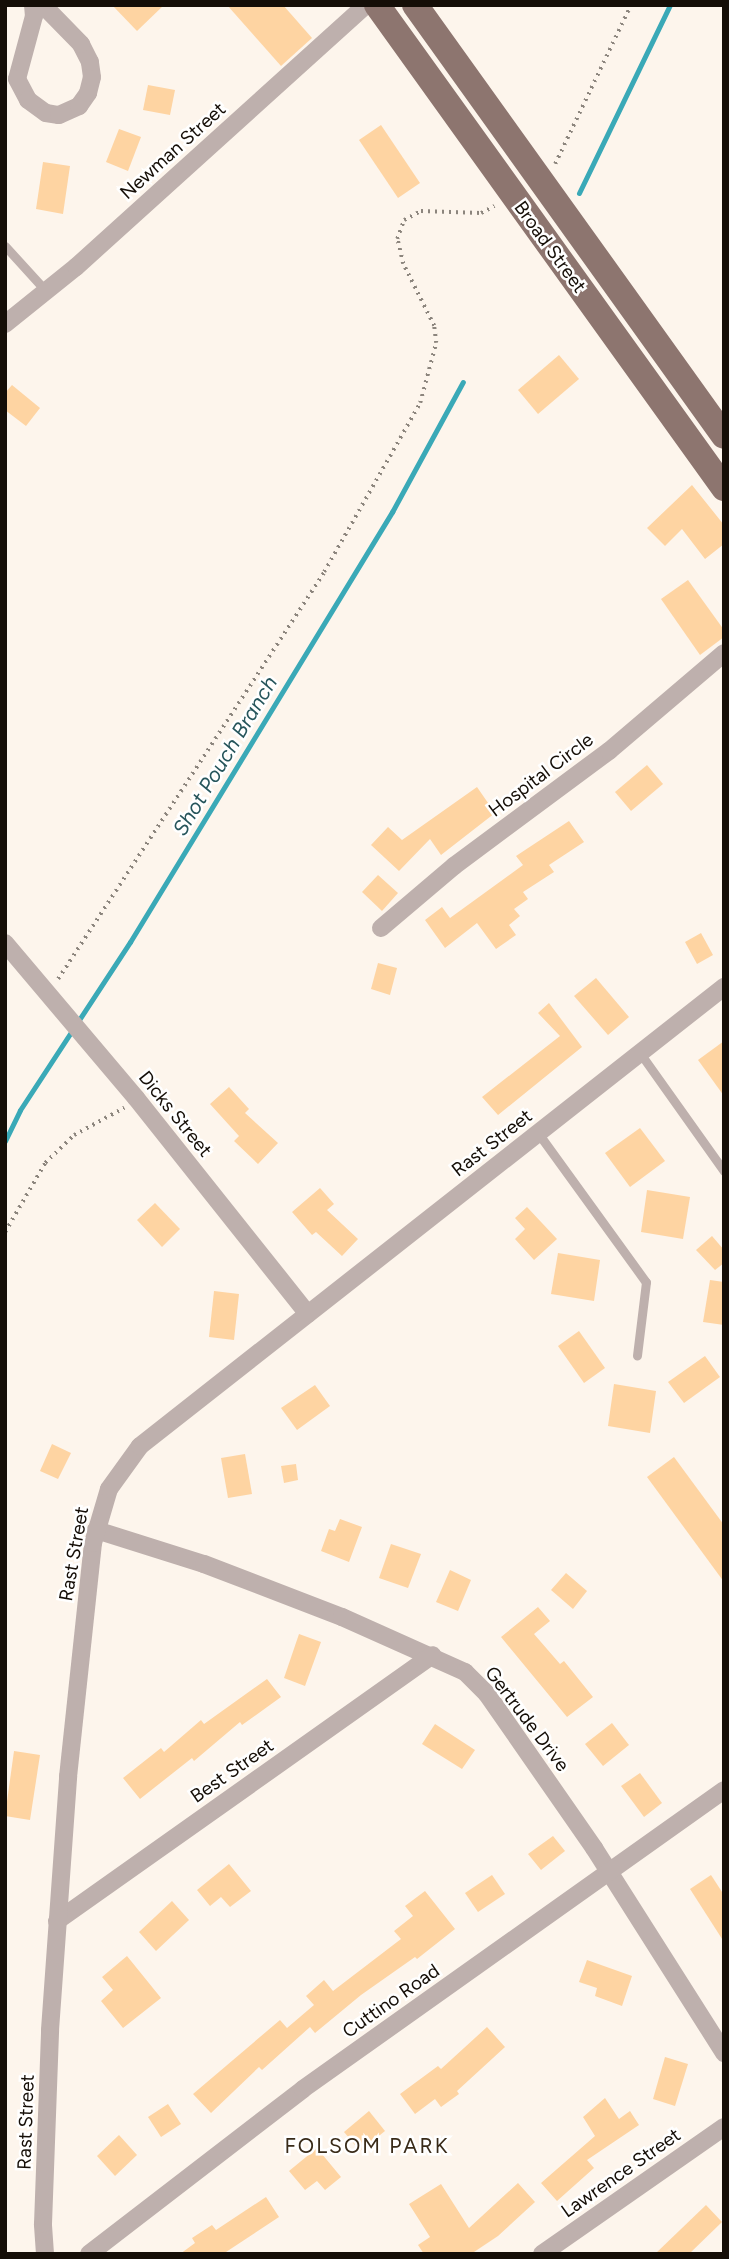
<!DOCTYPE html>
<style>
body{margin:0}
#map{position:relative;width:729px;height:2259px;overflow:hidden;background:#fdf5ec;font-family:Figtree,sans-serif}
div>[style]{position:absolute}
.stream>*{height:5px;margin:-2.5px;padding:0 2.5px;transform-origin:2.5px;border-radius:2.5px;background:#3aa9b7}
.building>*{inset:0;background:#fed4a2}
.path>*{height:3.5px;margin-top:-1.75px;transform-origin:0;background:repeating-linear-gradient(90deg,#8c857d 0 2px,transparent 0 7px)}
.service>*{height:9px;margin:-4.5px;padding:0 4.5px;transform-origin:4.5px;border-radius:4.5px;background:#beb0ad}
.minor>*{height:18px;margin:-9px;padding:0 9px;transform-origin:9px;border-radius:9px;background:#beb0ad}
.primary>*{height:26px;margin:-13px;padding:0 13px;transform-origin:13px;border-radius:13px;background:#8d756f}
span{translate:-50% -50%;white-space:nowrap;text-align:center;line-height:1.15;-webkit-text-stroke:5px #fff;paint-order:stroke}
.street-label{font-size:19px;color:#150e07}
.water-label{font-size:21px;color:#26555b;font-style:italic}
.neighbourhood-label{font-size:21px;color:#392b19;letter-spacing:2px}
.frame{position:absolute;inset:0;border:7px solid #150e07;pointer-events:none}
</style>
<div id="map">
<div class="stream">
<div style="left:579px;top:193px;width:209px;rotate:-64.2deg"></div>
<div style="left:5px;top:1141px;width:34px;rotate:-64deg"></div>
<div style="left:20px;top:1110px;width:201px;rotate:-56.8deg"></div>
<div style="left:130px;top:942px;width:504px;rotate:-58.65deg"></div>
<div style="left:392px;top:512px;width:148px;rotate:-61.4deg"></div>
</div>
<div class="building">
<div style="clip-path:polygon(112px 5px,164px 5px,137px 31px)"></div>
<div style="clip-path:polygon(227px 5px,283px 5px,312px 38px,281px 66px)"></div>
<div style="clip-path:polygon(148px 85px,175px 90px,170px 115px,143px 110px)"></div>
<div style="clip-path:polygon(381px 125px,420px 183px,398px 198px,359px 140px)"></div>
<div style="clip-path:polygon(119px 129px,141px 137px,128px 171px,106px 162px)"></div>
<div style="clip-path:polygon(43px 162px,70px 166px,63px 214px,36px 209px)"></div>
<div style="clip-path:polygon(559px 355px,579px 379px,538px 414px,518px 390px)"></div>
<div style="clip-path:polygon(12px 385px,40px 408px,26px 426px,5px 410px,5px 393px)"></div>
<div style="clip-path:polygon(692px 485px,724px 525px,724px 544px,705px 559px,682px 529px,665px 546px,647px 528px)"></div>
<div style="clip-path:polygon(688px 580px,724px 630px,724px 637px,700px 655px,661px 599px)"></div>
<div style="clip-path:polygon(647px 765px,663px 784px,631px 811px,615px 792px)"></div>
<div style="clip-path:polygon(477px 787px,495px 813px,441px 855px,430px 839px,399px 871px,371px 845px,388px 827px,402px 840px)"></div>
<div style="clip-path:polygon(569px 821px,584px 842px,549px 865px,554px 872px,523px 892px,528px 899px,514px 909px,520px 916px,509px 925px,516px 935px,496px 949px,477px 923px,445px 948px,425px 920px,442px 907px,450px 918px,523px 865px,516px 856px)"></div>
<div style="clip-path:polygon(378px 875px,398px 893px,382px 911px,362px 892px)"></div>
<div style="clip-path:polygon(701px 933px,713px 955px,697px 964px,685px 942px)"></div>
<div style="clip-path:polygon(378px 963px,397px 968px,390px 995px,371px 989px)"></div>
<div style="clip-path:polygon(596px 978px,629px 1017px,608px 1035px,574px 996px)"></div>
<div style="clip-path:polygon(549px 1003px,582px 1047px,498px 1115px,482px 1097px,560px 1036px,538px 1013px)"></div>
<div style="clip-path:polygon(724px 1041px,724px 1096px,698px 1060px)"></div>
<div style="clip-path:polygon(229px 1087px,249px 1109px,245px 1113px,278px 1143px,258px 1164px,234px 1141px,239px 1136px,210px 1104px)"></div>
<div style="clip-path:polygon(640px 1128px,665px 1161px,630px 1187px,605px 1153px)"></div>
<div style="clip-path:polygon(320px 1188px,334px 1204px,327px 1210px,358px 1239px,342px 1256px,316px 1232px,312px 1235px,292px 1212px)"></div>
<div style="clip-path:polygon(647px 1190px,690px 1197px,683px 1239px,641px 1232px)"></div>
<div style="clip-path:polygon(155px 1203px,180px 1229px,162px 1247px,137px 1220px)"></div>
<div style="clip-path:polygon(527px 1207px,557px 1239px,534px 1260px,515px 1239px,525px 1229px,515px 1218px)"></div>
<div style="clip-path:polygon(712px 1236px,724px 1250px,724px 1263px,715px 1270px,696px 1250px)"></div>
<div style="clip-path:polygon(558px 1253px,600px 1260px,594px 1301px,551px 1294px)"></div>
<div style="clip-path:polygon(710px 1280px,724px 1282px,724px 1325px,703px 1322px)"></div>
<div style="clip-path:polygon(214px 1291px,239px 1294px,234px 1340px,209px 1337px)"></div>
<div style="clip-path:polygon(579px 1331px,605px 1368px,584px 1383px,558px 1346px)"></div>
<div style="clip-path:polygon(705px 1356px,720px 1377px,684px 1403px,668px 1382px)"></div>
<div style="clip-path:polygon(614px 1384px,656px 1391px,650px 1433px,608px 1426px)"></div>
<div style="clip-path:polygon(315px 1385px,330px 1406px,297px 1430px,281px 1408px)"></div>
<div style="clip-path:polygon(52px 1444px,71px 1453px,58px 1479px,40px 1471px)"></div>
<div style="clip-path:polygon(245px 1454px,252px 1494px,228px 1498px,221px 1458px)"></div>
<div style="clip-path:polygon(674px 1457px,724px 1525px,724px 1582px,647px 1477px)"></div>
<div style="clip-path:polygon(296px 1464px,298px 1480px,284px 1483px,281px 1466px)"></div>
<div style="clip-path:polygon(340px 1519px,362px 1527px,349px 1562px,321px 1551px,329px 1529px,335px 1531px)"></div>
<div style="clip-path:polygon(391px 1544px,421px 1554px,408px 1588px,379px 1578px)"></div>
<div style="clip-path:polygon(450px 1570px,471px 1580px,458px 1611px,436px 1602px)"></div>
<div style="clip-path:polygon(566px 1573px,587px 1591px,573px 1609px,551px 1590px)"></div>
<div style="clip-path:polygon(538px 1607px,550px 1621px,534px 1634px,560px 1664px,564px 1661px,593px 1697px,567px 1717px,501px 1637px)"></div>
<div style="clip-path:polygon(299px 1634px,321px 1642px,305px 1686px,284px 1678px)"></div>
<div style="clip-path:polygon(267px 1679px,281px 1697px,242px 1725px,240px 1722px,194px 1761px,192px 1758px,140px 1799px,123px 1778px,161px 1748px,164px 1752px,201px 1720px,204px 1724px)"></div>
<div style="clip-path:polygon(612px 1723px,629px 1745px,603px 1766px,585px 1744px)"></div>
<div style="clip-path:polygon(435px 1724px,475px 1750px,462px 1769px,422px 1744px)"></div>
<div style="clip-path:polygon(14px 1751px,40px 1755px,30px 1820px,5px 1816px)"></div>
<div style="clip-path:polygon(640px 1773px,662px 1803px,644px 1817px,621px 1786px)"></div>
<div style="clip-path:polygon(553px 1836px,565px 1851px,541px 1870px,528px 1854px)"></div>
<div style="clip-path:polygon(229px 1864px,251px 1891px,230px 1907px,221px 1897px,210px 1906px,197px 1890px)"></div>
<div style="clip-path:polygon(492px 1875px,505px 1894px,478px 1912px,465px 1893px)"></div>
<div style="clip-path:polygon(711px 1875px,724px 1895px,724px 1942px,690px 1889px)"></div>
<div style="clip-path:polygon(425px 1891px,455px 1929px,417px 1959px,415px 1957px,361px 1995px,315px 2033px,310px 2027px,262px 2070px,259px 2067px,211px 2113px,193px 2094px,280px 2020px,287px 2028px,314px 2005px,306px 1996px,324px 1980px,333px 1991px,401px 1939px,394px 1931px,413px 1916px,405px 1906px)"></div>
<div style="clip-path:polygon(172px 1901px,189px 1920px,156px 1951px,139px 1932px)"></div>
<div style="clip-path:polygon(127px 1956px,161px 1998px,123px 2028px,101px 2001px,113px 1990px,102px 1977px)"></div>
<div style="clip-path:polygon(587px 1960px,632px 1976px,622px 2006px,595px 1996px,597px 1988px,579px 1982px)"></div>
<div style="clip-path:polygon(487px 2027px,505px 2047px,457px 2091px,459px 2094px,441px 2107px,435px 2099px,415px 2114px,400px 2094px,438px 2066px,441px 2069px)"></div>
<div style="clip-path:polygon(665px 2057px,688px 2064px,675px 2106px,653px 2099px)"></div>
<div style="clip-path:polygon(605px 2098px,619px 2119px,630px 2111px,639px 2125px,587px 2160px,594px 2168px,557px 2201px,541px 2183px,595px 2136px,583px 2117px)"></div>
<div style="clip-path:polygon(168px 2104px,181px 2124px,161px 2137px,148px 2117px)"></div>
<div style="clip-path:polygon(369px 2111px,385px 2131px,360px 2151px,344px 2132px)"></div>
<div style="clip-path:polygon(119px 2135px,137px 2155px,115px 2176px,97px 2156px)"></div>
<div style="clip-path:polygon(317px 2148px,341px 2177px,325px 2190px,317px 2181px,305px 2190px,289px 2171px)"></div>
<div style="clip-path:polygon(518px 2183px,535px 2202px,498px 2236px,471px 2254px,424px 2254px,418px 2245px,430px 2237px,409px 2204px,441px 2184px,469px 2228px)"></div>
<div style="clip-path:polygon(266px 2197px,279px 2217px,223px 2254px,180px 2254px,195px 2243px,192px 2238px,212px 2225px,216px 2230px)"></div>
<div style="clip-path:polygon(706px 2205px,722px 2222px,689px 2254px,655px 2254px)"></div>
</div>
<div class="path">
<div style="left:555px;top:164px;width:176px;rotate:-64.5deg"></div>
<div style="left:58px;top:979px;width:486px;rotate:-56.8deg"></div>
<div style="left:324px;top:572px;width:194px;rotate:-60.4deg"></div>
<div style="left:420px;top:403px;width:62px;rotate:-75.1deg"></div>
<div style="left:436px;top:343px;width:17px;rotate:-97deg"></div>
<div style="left:434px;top:326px;width:69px;rotate:-116.6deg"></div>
<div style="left:403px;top:264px;width:26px;rotate:-103deg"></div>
<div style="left:397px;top:239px;width:20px;rotate:-70deg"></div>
<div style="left:404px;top:220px;width:19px;rotate:-28deg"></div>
<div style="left:421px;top:211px;width:60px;rotate:1.9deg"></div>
<div style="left:481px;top:213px;width:15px;rotate:-28deg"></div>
<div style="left:5px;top:1232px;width:80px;rotate:-59.9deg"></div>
<div style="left:45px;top:1163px;width:40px;rotate:-44deg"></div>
<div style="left:74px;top:1135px;width:57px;rotate:-28.4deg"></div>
</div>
<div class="service">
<div style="left:5px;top:246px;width:61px;rotate:47.7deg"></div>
<div style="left:640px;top:1053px;width:145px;rotate:54.6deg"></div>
<div style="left:538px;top:1133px;width:184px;rotate:54.1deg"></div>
<div style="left:646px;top:1282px;width:74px;rotate:97deg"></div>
</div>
<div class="minor">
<div style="left:33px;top:5px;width:11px;rotate:85deg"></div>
<div style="left:34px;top:16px;width:65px;rotate:105.1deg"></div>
<div style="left:17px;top:79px;width:24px;rotate:62deg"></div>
<div style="left:28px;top:100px;width:22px;rotate:36deg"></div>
<div style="left:46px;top:113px;width:13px;rotate:9deg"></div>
<div style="left:59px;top:115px;width:22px;rotate:-24deg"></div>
<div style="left:79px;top:106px;width:16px;rotate:-55deg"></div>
<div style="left:88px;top:93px;width:16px;rotate:-76deg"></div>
<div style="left:92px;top:77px;width:15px;rotate:-98deg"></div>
<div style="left:90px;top:62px;width:20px;rotate:-117deg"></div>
<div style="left:81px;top:44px;width:54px;rotate:-134.3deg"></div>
<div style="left:5px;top:324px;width:91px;rotate:-38.8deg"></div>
<div style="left:76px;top:267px;width:391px;rotate:-42.1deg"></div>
<div style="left:381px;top:928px;width:96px;rotate:-40.3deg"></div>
<div style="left:454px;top:866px;width:193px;rotate:-36.6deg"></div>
<div style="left:609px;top:751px;width:151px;rotate:-40.4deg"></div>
<div style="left:5px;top:943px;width:203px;rotate:49.8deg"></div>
<div style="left:136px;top:1098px;width:276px;rotate:51.5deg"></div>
<div style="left:96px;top:1530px;width:113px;rotate:17.5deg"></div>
<div style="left:204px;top:1564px;width:148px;rotate:21deg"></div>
<div style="left:342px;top:1617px;width:135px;rotate:24.1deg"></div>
<div style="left:465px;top:1672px;width:31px;rotate:45deg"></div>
<div style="left:487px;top:1694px;width:188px;rotate:55.2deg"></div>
<div style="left:594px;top:1848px;width:243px;rotate:57.6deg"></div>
<div style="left:57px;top:1921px;width:460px;rotate:-35.3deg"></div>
<div style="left:45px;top:2254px;width:30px;rotate:-94deg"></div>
<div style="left:43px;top:2224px;width:194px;rotate:-87.9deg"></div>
<div style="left:50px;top:2030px;width:254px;rotate:-85.9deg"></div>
<div style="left:68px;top:1777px;width:235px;rotate:-83.9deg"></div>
<div style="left:93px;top:1543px;width:56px;rotate:-73.5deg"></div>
<div style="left:109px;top:1489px;width:53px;rotate:-54.2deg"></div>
<div style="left:140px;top:1446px;width:743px;rotate:-38.17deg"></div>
<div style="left:89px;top:2254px;width:270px;rotate:-37.6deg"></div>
<div style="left:303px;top:2089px;width:516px;rotate:-35.38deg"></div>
<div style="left:542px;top:2254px;width:222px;rotate:-34.9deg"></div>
</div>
<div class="primary">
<div style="left:377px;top:5px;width:595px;rotate:54.31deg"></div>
<div style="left:415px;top:5px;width:530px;rotate:54.36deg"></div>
</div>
<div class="street-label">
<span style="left:173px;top:151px;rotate:-42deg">Newman Street</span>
<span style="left:550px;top:247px;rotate:54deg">Broad Street</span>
<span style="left:541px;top:775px;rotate:-37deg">Hospital Circle</span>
<span style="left:175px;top:1114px;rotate:51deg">Dicks Street</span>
<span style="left:492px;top:1143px;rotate:-38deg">Rast Street</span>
<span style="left:74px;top:1554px;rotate:-80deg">Rast Street</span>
<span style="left:527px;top:1719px;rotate:53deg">Gertrude Drive</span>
<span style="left:232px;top:1771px;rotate:-35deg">Best Street</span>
<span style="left:391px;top:2001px;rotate:-35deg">Cuttino Road</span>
<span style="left:26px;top:2122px;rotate:-88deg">Rast Street</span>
<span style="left:621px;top:2173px;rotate:-35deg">Lawrence Street</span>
</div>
<div class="water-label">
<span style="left:225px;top:756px;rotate:-59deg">Shot Pouch Branch</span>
</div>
<div class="neighbourhood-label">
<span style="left:367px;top:2146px">FOLSOM PARK</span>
</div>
<div class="frame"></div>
</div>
